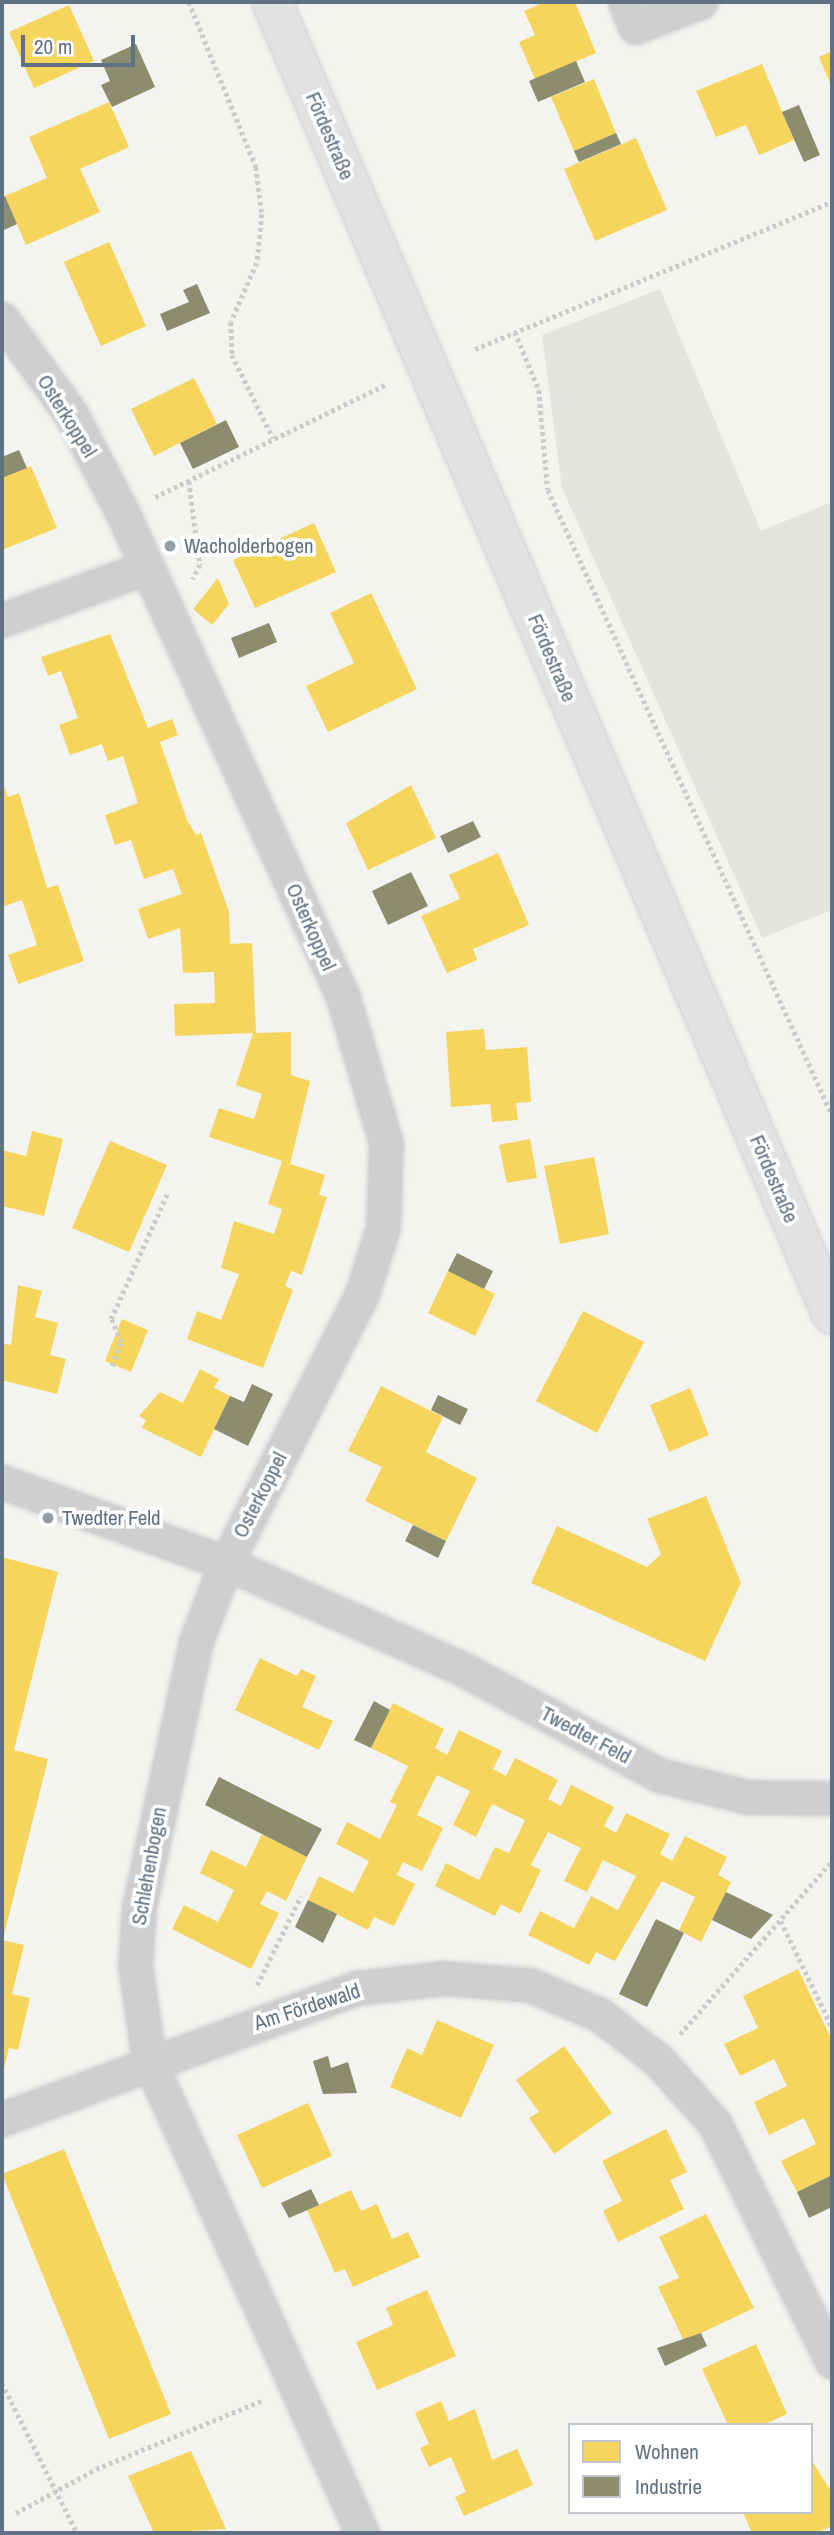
<!DOCTYPE html>
<meta charset="utf-8">
<style>
body{margin:0}
#map{position:relative;width:834px;height:2535px;overflow:hidden;background:#f3f3f0;font-family:"Archivo Narrow",sans-serif}
div>[style]{position:absolute}
.green>*{inset:0;background:#e2e6de}
.homes>*{inset:0;background:#f6d55c}
.industry>*{inset:0;background:#8c8c6e}
.path>*{height:4.5px;margin-top:-2.25px;transform-origin:0;background:repeating-linear-gradient(90deg,#ccc 0 3.5px,transparent 0 7px)}
.roads{filter:drop-shadow(0 0 2px #ced0d0) drop-shadow(0 0 2px #ced0d0)}
.street>*{height:33px;margin:-16.5px;padding:0 16.5px;transform-origin:16.5px;border-radius:16.5px;background:#cecfd0}
.secondary>*{height:38px;margin:-19px;padding:0 19px;transform-origin:19px;border-radius:19px;background:#e1e2e2}
.dots>*{width:19px;height:19px;translate:-50% -50%;box-sizing:border-box;border:4px solid #fff;border-radius:50%}
span{translate:-50% -50%;white-space:nowrap;text-align:center;line-height:1.15;-webkit-text-stroke:7px #fff;paint-order:stroke}
.street-label{font-size:21px;color:#607183}
.poi-label{font-size:21px;color:#607183}
.left{translate:0 -50%;text-align:left}
.frame{position:absolute;inset:0;border:4px solid #607183;pointer-events:none}
.legend{position:absolute;left:568px;top:2423px;width:245px;height:91px;box-sizing:border-box;background:#fff;border:2px solid #bfc6cd;margin:0;padding:9px 12px;list-style:none;font-size:21px;color:#607183}
.legend li{display:flex;align-items:center;gap:14px;height:35px}
.legend b{width:35px;border:2px solid #bfc6cd}
.scale{position:absolute;left:21px;top:35px;width:114px;height:32px;box-sizing:border-box;border:4px solid #607183;border-top:0;padding-left:9px;font-size:21px;line-height:24px;white-space:nowrap;color:#607183;-webkit-text-stroke:5px #fff;paint-order:stroke}
</style>
<div id="map">
<div class="green">
<div style="clip-path:polygon(660px 289px,761px 531px,832px 502px,832px 910px,762px 938px,562px 488px,542px 335px)"></div>
</div>
<div class="homes">
<div style="clip-path:polygon(545px 2px,575px 2px,596px 53px,535px 79px,519px 42px,535px 35px,524px 11px)"></div>
<div style="clip-path:polygon(69px 5px,94px 61px,34px 88px,9px 32px)"></div>
<div style="clip-path:polygon(832px 51px,832px 88px,819px 57px)"></div>
<div style="clip-path:polygon(762px 64px,794px 140px,759px 155px,746px 125px,716px 137px,696px 91px)"></div>
<div style="clip-path:polygon(594px 79px,616px 133px,574px 151px,551px 97px)"></div>
<div style="clip-path:polygon(109px 102px,129px 147px,80px 169px,100px 212px,26px 245px,5px 196px,47px 178px,29px 137px)"></div>
<div style="clip-path:polygon(636px 138px,667px 210px,595px 241px,564px 169px)"></div>
<div style="clip-path:polygon(109px 242px,146px 326px,101px 346px,64px 262px)"></div>
<div style="clip-path:polygon(194px 378px,217px 424px,154px 456px,131px 409px)"></div>
<div style="clip-path:polygon(31px 466px,57px 528px,2px 550px,2px 478px)"></div>
<div style="clip-path:polygon(314px 523px,336px 572px,255px 608px,233px 560px)"></div>
<div style="clip-path:polygon(218px 578px,229px 604px,212px 625px,193px 609px)"></div>
<div style="clip-path:polygon(371px 593px,417px 689px,328px 732px,306px 686px,354px 663px,330px 613px)"></div>
<div style="clip-path:polygon(110px 634px,148px 728px,172px 719px,178px 735px,160px 742px,187px 820px,196px 835px,201px 833px,229px 912px,230px 944px,252px 943px,256px 1033px,291px 1032px,291px 1075px,310px 1081px,290px 1164px,325px 1175px,319px 1195px,327px 1197px,302px 1275px,291px 1271px,285px 1286px,293px 1290px,263px 1368px,187px 1339px,197px 1311px,221px 1320px,239px 1274px,221px 1268px,234px 1221px,274px 1234px,282px 1209px,268px 1204px,282px 1161px,209px 1137px,219px 1108px,254px 1119px,262px 1094px,236px 1085px,253px 1033px,175px 1036px,174px 1004px,215px 1003px,214px 972px,183px 973px,180px 928px,148px 939px,138px 909px,182px 894px,173px 869px,144px 879px,131px 840px,115px 845px,105px 815px,138px 803px,123px 756px,108px 761px,102px 744px,70px 755px,59px 725px,78px 718px,61px 671px,48px 676px,41px 657px)"></div>
<div style="clip-path:polygon(2px 780px,8px 797px,19px 793px,47px 888px,58px 885px,84px 961px,18px 984px,8px 955px,37px 945px,22px 900px,2px 907px)"></div>
<div style="clip-path:polygon(411px 785px,436px 838px,368px 870px,346px 823px)"></div>
<div style="clip-path:polygon(498px 853px,529px 925px,473px 949px,477px 960px,447px 973px,421px 916px,460px 899px,449px 875px)"></div>
<div style="clip-path:polygon(484px 1029px,486px 1050px,527px 1047px,531px 1102px,516px 1103px,518px 1120px,492px 1122px,490px 1104px,451px 1107px,446px 1032px)"></div>
<div style="clip-path:polygon(32px 1131px,63px 1139px,44px 1216px,2px 1206px,2px 1150px,26px 1156px)"></div>
<div style="clip-path:polygon(530px 1139px,537px 1178px,507px 1183px,499px 1145px)"></div>
<div style="clip-path:polygon(110px 1141px,167px 1165px,129px 1252px,72px 1228px)"></div>
<div style="clip-path:polygon(594px 1157px,609px 1234px,560px 1244px,544px 1166px)"></div>
<div style="clip-path:polygon(448px 1271px,495px 1294px,475px 1336px,428px 1313px)"></div>
<div style="clip-path:polygon(18px 1285px,42px 1291px,35px 1317px,58px 1323px,50px 1355px,66px 1359px,57px 1394px,2px 1380px,2px 1343px,11px 1345px)"></div>
<div style="clip-path:polygon(583px 1311px,644px 1342px,597px 1433px,536px 1401px)"></div>
<div style="clip-path:polygon(122px 1319px,148px 1330px,131px 1372px,105px 1361px)"></div>
<div style="clip-path:polygon(200px 1369px,219px 1379px,214px 1388px,230px 1396px,201px 1457px,142px 1428px,146px 1420px,139px 1416px,160px 1392px,183px 1403px)"></div>
<div style="clip-path:polygon(381px 1386px,443px 1417px,426px 1452px,477px 1478px,446px 1541px,365px 1501px,382px 1467px,348px 1451px)"></div>
<div style="clip-path:polygon(690px 1388px,709px 1435px,669px 1452px,650px 1405px)"></div>
<div style="clip-path:polygon(706px 1496px,741px 1583px,705px 1661px,531px 1583px,557px 1526px,647px 1567px,661px 1554px,647px 1519px)"></div>
<div style="clip-path:polygon(2px 1557px,58px 1572px,14px 1750px,48px 1759px,3px 1939px)"></div>
<div style="clip-path:polygon(260px 1658px,297px 1676px,301px 1669px,316px 1676px,302px 1707px,333px 1721px,319px 1750px,235px 1710px)"></div>
<div style="clip-path:polygon(393px 1703px,444px 1729px,435px 1748px,447px 1755px,459px 1730px,502px 1751px,493px 1769px,506px 1776px,515px 1758px,558px 1780px,548px 1799px,561px 1806px,571px 1785px,614px 1807px,604px 1826px,616px 1833px,626px 1813px,670px 1834px,660px 1854px,672px 1861px,685px 1836px,727px 1857px,718px 1875px,731px 1882px,701px 1942px,679px 1930px,695px 1897px,662px 1881px,615px 1961px,596px 1952px,589px 1965px,528px 1935px,540px 1911px,574px 1928px,591px 1896px,618px 1910px,636px 1876px,603px 1860px,587px 1892px,564px 1881px,581px 1848px,548px 1832px,531px 1865px,541px 1870px,520px 1914px,501px 1904px,495px 1916px,435px 1886px,446px 1863px,479px 1880px,495px 1847px,509px 1853px,525px 1820px,492px 1804px,476px 1837px,453px 1825px,470px 1791px,437px 1775px,417px 1815px,443px 1828px,422px 1871px,403px 1862px,397px 1875px,415px 1884px,394px 1926px,374px 1917px,368px 1930px,308px 1900px,319px 1876px,353px 1893px,369px 1861px,336px 1844px,347px 1822px,380px 1839px,397px 1805px,390px 1802px,408px 1766px,371px 1748px)"></div>
<div style="clip-path:polygon(262px 1834px,307px 1857px,286px 1901px,267px 1891px,260px 1904px,279px 1913px,251px 1969px,172px 1929px,184px 1905px,218px 1922px,234px 1890px,200px 1873px,211px 1850px,246px 1867px)"></div>
<div style="clip-path:polygon(2px 1940px,24px 1945px,12px 1994px,30px 1998px,18px 2050px,9px 2048px,3px 2073px)"></div>
<div style="clip-path:polygon(798px 1969px,832px 2040px,832px 2175px,797px 2192px,781px 2161px,816px 2144px,804px 2118px,769px 2135px,754px 2102px,787px 2086px,774px 2059px,740px 2076px,724px 2044px,758px 2028px,743px 1996px)"></div>
<div style="clip-path:polygon(437px 2020px,494px 2045px,461px 2118px,390px 2087px,407px 2048px,422px 2055px)"></div>
<div style="clip-path:polygon(564px 2046px,612px 2113px,554px 2154px,529px 2118px,539px 2112px,516px 2080px)"></div>
<div style="clip-path:polygon(308px 2103px,332px 2156px,262px 2188px,237px 2135px)"></div>
<div style="clip-path:polygon(666px 2129px,687px 2172px,670px 2180px,684px 2209px,618px 2242px,603px 2211px,622px 2201px,602px 2161px)"></div>
<div style="clip-path:polygon(64px 2149px,171px 2414px,109px 2439px,2px 2174px)"></div>
<div style="clip-path:polygon(351px 2190px,361px 2211px,377px 2204px,392px 2239px,408px 2232px,420px 2257px,353px 2287px,345px 2269px,335px 2273px,307px 2210px)"></div>
<div style="clip-path:polygon(706px 2214px,754px 2308px,684px 2341px,658px 2287px,679px 2278px,659px 2237px)"></div>
<div style="clip-path:polygon(427px 2290px,456px 2356px,377px 2390px,356px 2342px,393px 2325px,386px 2308px)"></div>
<div style="clip-path:polygon(756px 2344px,787px 2414px,763px 2425px,728px 2425px,702px 2369px)"></div>
<div style="clip-path:polygon(441px 2401px,449px 2421px,475px 2409px,492px 2460px,517px 2449px,533px 2485px,464px 2516px,455px 2497px,466px 2492px,451px 2457px,429px 2467px,420px 2448px,429px 2444px,415px 2413px)"></div>
<div style="clip-path:polygon(191px 2451px,226px 2529px,154px 2533px,128px 2476px)"></div>
<div style="clip-path:polygon(811px 2459px,832px 2493px,832px 2526px,816px 2533px,752px 2533px,743px 2512px,811px 2512px)"></div>
</div>
<div class="industry">
<div style="clip-path:polygon(136px 44px,155px 87px,112px 107px,101px 85px,110px 81px,101px 60px)"></div>
<div style="clip-path:polygon(576px 61px,585px 82px,538px 102px,529px 81px)"></div>
<div style="clip-path:polygon(799px 105px,820px 155px,804px 162px,782px 112px)"></div>
<div style="clip-path:polygon(616px 133px,621px 144px,579px 162px,574px 151px)"></div>
<div style="clip-path:polygon(5px 196px,17px 224px,2px 231px,2px 198px)"></div>
<div style="clip-path:polygon(197px 284px,210px 313px,167px 331px,160px 314px,189px 302px,183px 290px)"></div>
<div style="clip-path:polygon(226px 420px,239px 447px,193px 469px,180px 443px)"></div>
<div style="clip-path:polygon(19px 450px,27px 468px,2px 478px,2px 457px)"></div>
<div style="clip-path:polygon(269px 623px,277px 642px,239px 658px,231px 638px)"></div>
<div style="clip-path:polygon(473px 821px,481px 837px,448px 853px,440px 836px)"></div>
<div style="clip-path:polygon(411px 872px,428px 906px,388px 925px,372px 891px)"></div>
<div style="clip-path:polygon(457px 1253px,493px 1271px,484px 1289px,448px 1271px)"></div>
<div style="clip-path:polygon(252px 1384px,273px 1394px,248px 1446px,214px 1429px,230px 1396px,244px 1402px)"></div>
<div style="clip-path:polygon(438px 1395px,468px 1409px,460px 1425px,431px 1410px)"></div>
<div style="clip-path:polygon(413px 1525px,446px 1541px,438px 1558px,405px 1541px)"></div>
<div style="clip-path:polygon(374px 1701px,390px 1710px,371px 1748px,354px 1740px)"></div>
<div style="clip-path:polygon(219px 1777px,322px 1829px,307px 1857px,205px 1805px)"></div>
<div style="clip-path:polygon(726px 1892px,773px 1915px,751px 1939px,712px 1920px)"></div>
<div style="clip-path:polygon(308px 1900px,337px 1914px,323px 1943px,295px 1927px)"></div>
<div style="clip-path:polygon(656px 1919px,684px 1933px,647px 2007px,619px 1994px)"></div>
<div style="clip-path:polygon(328px 2056px,331px 2068px,348px 2062px,357px 2093px,323px 2094px,313px 2061px)"></div>
<div style="clip-path:polygon(832px 2175px,832px 2207px,809px 2218px,797px 2192px)"></div>
<div style="clip-path:polygon(311px 2189px,319px 2205px,289px 2218px,281px 2203px)"></div>
<div style="clip-path:polygon(701px 2333px,707px 2346px,665px 2366px,657px 2348px)"></div>
</div>
<div class="path">
<div style="left:189px;top:2px;width:178px;rotate:67.9deg"></div>
<div style="left:256px;top:167px;width:47px;rotate:82.7deg"></div>
<div style="left:262px;top:214px;width:49px;rotate:95.8deg"></div>
<div style="left:257px;top:263px;width:64px;rotate:113.8deg"></div>
<div style="left:231px;top:322px;width:33px;rotate:88deg"></div>
<div style="left:232px;top:355px;width:93px;rotate:63.7deg"></div>
<div style="left:515px;top:332px;width:63px;rotate:67.5deg"></div>
<div style="left:539px;top:390px;width:100px;rotate:84.9deg"></div>
<div style="left:548px;top:490px;width:686px;rotate:65.56deg"></div>
<div style="left:475px;top:349px;width:386px;rotate:-22.4deg"></div>
<div style="left:189px;top:481px;width:85px;rotate:82.5deg"></div>
<div style="left:200px;top:565px;width:16px;rotate:117deg"></div>
<div style="left:155px;top:497px;width:256px;rotate:-26deg"></div>
<div style="left:112px;top:1366px;width:26px;rotate:-69deg"></div>
<div style="left:121px;top:1342px;width:25px;rotate:-113deg"></div>
<div style="left:111px;top:1319px;width:139px;rotate:-65.8deg"></div>
<div style="left:781px;top:1921px;width:118px;rotate:64.3deg"></div>
<div style="left:257px;top:1985px;width:99px;rotate:-63.7deg"></div>
<div style="left:680px;top:2034px;width:230px;rotate:-48.7deg"></div>
<div style="left:2px;top:2383px;width:168px;rotate:63.4deg"></div>
<div style="left:16px;top:2513px;width:91px;rotate:-28.8deg"></div>
<div style="left:96px;top:2469px;width:181px;rotate:-22.4deg"></div>
</div>
<div class="roads">
<div class="street">
<div style="left:625px;top:2px;width:27px;rotate:68deg"></div>
<div style="left:635px;top:27px;width:70px;rotate:-21deg"></div>
<div style="left:2px;top:319px;width:117px;rotate:54deg"></div>
<div style="left:71px;top:414px;width:113px;rotate:62.5deg"></div>
<div style="left:123px;top:514px;width:531px;rotate:65.51deg"></div>
<div style="left:343px;top:997px;width:152px;rotate:73.6deg"></div>
<div style="left:386px;top:1143px;width:84px;rotate:92deg"></div>
<div style="left:383px;top:1227px;width:70px;rotate:107.4deg"></div>
<div style="left:362px;top:1294px;width:301px;rotate:116.8deg"></div>
<div style="left:226px;top:1563px;width:84px;rotate:111deg"></div>
<div style="left:196px;top:1641px;width:271px;rotate:102.1deg"></div>
<div style="left:139px;top:1906px;width:59px;rotate:93.9deg"></div>
<div style="left:135px;top:1965px;width:96px;rotate:81.6deg"></div>
<div style="left:149px;top:2060px;width:519px;rotate:65.76deg"></div>
<div style="left:2px;top:620px;width:155px;rotate:-20deg"></div>
<div style="left:2px;top:1482px;width:238px;rotate:19.9deg"></div>
<div style="left:226px;top:1563px;width:262px;rotate:24.1deg"></div>
<div style="left:465px;top:1670px;width:221px;rotate:28.4deg"></div>
<div style="left:659px;top:1775px;width:91px;rotate:14deg"></div>
<div style="left:747px;top:1797px;width:85px;rotate:0.7deg"></div>
<div style="left:2px;top:2119px;width:377px;rotate:-20.3deg"></div>
<div style="left:356px;top:1988px;width:87px;rotate:-6.6deg"></div>
<div style="left:442px;top:1978px;width:88px;rotate:4.5deg"></div>
<div style="left:530px;top:1985px;width:76px;rotate:23.2deg"></div>
<div style="left:600px;top:2015px;width:75px;rotate:37.9deg"></div>
<div style="left:659px;top:2061px;width:84px;rotate:48.4deg"></div>
<div style="left:715px;top:2124px;width:265px;rotate:63.8deg"></div>
</div>
<div class="secondary">
<div style="left:272px;top:2px;width:1427px;rotate:66.89deg"></div>
</div>
</div>
<div class="dots">
<div style="left:170px;top:546px;background:#939ea9"></div>
<div style="left:48px;top:1518px;background:#939ea9"></div>
</div>
<div class="street-label">
<span style="left:330px;top:136px;rotate:67deg">Fördestraße</span>
<span style="left:67px;top:416px;rotate:58deg">Osterkoppel</span>
<span style="left:552px;top:658px;rotate:67deg">Fördestraße</span>
<span style="left:311px;top:927px;rotate:66deg">Osterkoppel</span>
<span style="left:774px;top:1179px;rotate:67deg">Fördestraße</span>
<span style="left:260px;top:1495px;rotate:-63deg">Osterkoppel</span>
<span style="left:586px;top:1735px;rotate:28deg">Twedter Feld</span>
<span style="left:149px;top:1866px;rotate:-80deg">Schlehenbogen</span>
<span style="left:307px;top:2007px;rotate:-18deg">Am Fördewald</span>
</div>
<div class="poi-label">
<span class="left" style="left:184px;top:546px">Wacholderbogen</span>
<span class="left" style="left:62px;top:1518px">Twedter Feld</span>
</div>
<div class="frame"></div>
<ul class="legend">
<li><b style="height:19px;background:#f6d55c"></b>Wohnen</li>
<li><b style="height:19px;background:#8c8c6e"></b>Industrie</li>
</ul>
<div class="scale">20 m</div>
</div>
